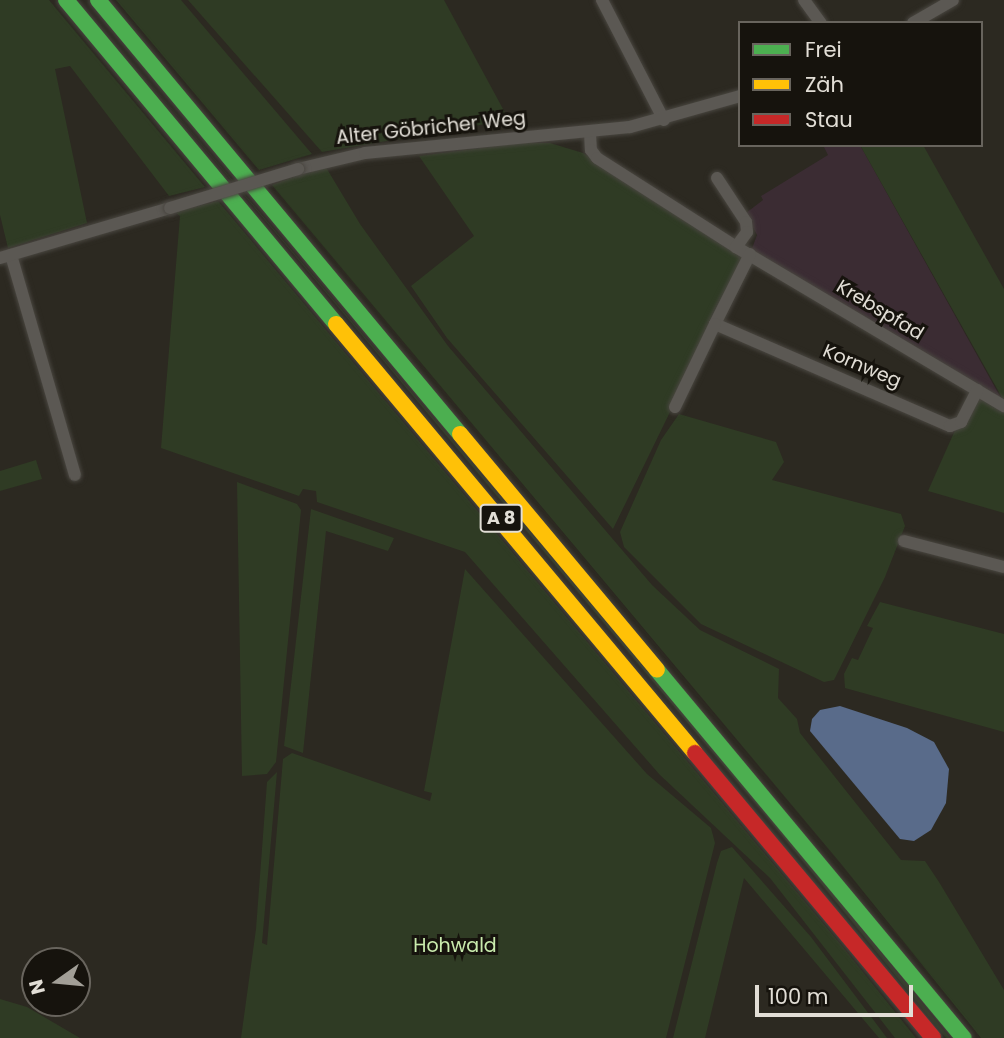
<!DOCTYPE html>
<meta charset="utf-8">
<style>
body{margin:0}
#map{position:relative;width:1004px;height:1038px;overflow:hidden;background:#2c2921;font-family:Poppins,sans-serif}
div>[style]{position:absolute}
.commercial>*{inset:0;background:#3b2c33}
.green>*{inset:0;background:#2f3b24}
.water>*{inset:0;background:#596b8a}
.roads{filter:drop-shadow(0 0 2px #494640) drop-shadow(0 0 2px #494640)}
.street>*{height:12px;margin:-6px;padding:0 6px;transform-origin:6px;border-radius:6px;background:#5b5853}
.fast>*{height:16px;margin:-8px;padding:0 8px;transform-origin:8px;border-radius:8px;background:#4caf50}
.slow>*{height:16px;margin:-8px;padding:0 8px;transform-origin:8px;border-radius:8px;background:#ffc107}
.jam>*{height:16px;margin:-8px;padding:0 8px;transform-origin:8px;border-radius:8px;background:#c62828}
.bridges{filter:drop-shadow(0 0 2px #494640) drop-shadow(0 0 2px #494640)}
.street-bridge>*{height:12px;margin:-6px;padding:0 6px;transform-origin:6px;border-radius:6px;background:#5b5853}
span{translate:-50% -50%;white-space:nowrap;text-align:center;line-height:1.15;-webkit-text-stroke:6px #16130d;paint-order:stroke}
.shield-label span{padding:2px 5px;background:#16130d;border:2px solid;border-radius:5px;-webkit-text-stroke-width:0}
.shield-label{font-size:18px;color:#e2ded6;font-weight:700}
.street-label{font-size:19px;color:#e2ded6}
.park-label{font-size:19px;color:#c9ebad}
.legend{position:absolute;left:738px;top:21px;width:245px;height:126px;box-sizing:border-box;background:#16130d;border:2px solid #68645d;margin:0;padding:9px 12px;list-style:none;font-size:21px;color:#e2ded6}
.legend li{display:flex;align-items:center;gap:14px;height:35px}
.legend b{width:35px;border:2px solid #68645d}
.north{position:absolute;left:21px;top:947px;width:70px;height:70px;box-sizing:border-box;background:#16130d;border:2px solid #68645d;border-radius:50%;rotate:255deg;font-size:19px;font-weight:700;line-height:28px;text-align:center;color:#e2ded6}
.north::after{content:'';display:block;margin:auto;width:24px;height:32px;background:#a29f97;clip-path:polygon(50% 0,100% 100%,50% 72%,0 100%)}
.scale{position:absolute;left:755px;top:985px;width:158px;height:32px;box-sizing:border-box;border:4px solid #e2ded6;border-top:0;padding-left:9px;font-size:21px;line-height:24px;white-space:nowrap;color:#e2ded6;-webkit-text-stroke:5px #16130d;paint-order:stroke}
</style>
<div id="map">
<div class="commercial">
<div style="clip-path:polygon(823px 145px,860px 145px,1002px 400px,751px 251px,757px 235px,746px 213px,763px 200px,761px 196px,828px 155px)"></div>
</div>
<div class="green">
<div style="clip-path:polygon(0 0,49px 0,205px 187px,169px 196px,70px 66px,55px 69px,87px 223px,8px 248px,0 215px)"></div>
<div style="clip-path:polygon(80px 0,774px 821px,950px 1038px,946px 1038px,772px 823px)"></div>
<div style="clip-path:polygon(116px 0,181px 0,312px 154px,259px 170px)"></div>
<div style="clip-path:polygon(188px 0,444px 0,509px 120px,322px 152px)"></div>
<div style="clip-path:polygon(519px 143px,550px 143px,583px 153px,745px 258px,613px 529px,447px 338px,411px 286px,474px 236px,419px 156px)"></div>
<div style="clip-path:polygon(860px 145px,923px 145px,1004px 289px,1004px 401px)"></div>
<div style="clip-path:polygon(320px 167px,327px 169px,360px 224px,448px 346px,652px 585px,700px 630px,779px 669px,778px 698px,797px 719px,800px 733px,901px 860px,925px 861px,939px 882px,1004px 990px,1004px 1038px,981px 1038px,842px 865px,272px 185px)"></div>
<div style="clip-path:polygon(218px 201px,842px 946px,916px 1038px,895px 1038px,770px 878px,660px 775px,465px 552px,317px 502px,316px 491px,303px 489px,299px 496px,161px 448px,180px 216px,175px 212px)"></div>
<div style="clip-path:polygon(983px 398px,1004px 411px,1004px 513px,928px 491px,956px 428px,975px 401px)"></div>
<div style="clip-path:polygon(679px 414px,776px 442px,784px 462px,772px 480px,901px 514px,905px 526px,885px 577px,834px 680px,824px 682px,701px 624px,624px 547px,620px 532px,661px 440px)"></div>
<div style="clip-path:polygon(36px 460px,42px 479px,0 491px,0 471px)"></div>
<div style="clip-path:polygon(237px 482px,297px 504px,301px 510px,276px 762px,267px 774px,242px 776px)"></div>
<div style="clip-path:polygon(311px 509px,394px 538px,388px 551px,326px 531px,303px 753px,284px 746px)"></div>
<div style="clip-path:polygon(465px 569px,647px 774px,711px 828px,715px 843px,666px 1038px,241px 1038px,256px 929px,267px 782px,277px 772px,262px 943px,267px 945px,283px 759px,292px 753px,430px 801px,432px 793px,424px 791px)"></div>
<div style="clip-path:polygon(880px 602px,1004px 634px,1004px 732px,845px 688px,844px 674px,852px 658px,858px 660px,873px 628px,867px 626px)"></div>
<div style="clip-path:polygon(732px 847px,811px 937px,887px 1038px,879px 1038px,744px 878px,705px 1038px,673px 1038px,717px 863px,721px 851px)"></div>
<div style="clip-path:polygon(0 999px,27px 1007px,80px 1038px,0 1038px)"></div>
</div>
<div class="water">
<div style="clip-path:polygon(840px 706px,907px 728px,934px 742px,949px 769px,946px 803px,931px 830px,914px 841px,900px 839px,810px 731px,812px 719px,820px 710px)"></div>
</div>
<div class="roads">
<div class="street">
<div style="left:602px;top:0;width:135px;rotate:62.7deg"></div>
<div style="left:804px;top:0;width:29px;rotate:54deg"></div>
<div style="left:913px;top:23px;width:46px;rotate:-29.9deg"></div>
<div style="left:590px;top:133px;width:17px;rotate:87deg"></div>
<div style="left:591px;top:150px;width:10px;rotate:53deg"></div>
<div style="left:597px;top:158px;width:165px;rotate:32.6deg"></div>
<div style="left:736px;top:247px;width:312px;rotate:30.7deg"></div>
<div style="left:298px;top:169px;width:69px;rotate:-13.4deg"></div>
<div style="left:365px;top:153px;width:266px;rotate:-5.6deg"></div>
<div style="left:630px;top:127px;width:114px;rotate:-15.7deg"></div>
<div style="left:717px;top:178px;width:53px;rotate:56.6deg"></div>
<div style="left:746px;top:222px;width:10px;rotate:84deg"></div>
<div style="left:747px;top:232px;width:19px;rotate:126deg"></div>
<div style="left:750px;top:254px;width:78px;rotate:116.6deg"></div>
<div style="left:715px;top:324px;width:256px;rotate:23.5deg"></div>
<div style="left:950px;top:426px;width:12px;rotate:-20deg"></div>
<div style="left:961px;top:422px;width:36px;rotate:-63deg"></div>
<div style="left:11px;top:255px;width:229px;rotate:73.8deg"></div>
<div style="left:0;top:258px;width:177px;rotate:-16.4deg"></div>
<div style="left:675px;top:407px;width:92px;rotate:-64.3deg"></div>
<div style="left:904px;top:541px;width:103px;rotate:14.6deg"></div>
</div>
<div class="fast">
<div style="left:66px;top:0;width:422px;rotate:50.2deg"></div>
<div style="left:98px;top:0;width:565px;rotate:50.17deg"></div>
<div style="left:657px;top:670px;width:479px;rotate:50.2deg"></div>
</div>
<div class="slow">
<div style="left:336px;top:324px;width:559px;rotate:50.08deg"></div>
<div style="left:460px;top:434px;width:307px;rotate:50.1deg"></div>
</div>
<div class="jam">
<div style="left:695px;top:753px;width:371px;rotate:50.1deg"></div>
</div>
</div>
<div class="bridges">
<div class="street-bridge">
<div style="left:170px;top:208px;width:134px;rotate:-16.9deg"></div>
</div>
</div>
<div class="shield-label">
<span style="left:501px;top:518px">A 8</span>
</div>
<div class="street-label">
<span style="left:431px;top:128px;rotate:-6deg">Alter Göbricher Weg</span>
<span style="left:880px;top:310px;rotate:31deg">Krebspfad</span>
<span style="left:862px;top:366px;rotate:23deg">Kornweg</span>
</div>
<div class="park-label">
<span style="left:455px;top:946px">Hohwald</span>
</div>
<ul class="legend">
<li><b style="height:9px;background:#4caf50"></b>Frei</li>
<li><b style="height:9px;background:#ffc107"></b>Zäh</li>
<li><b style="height:9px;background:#c62828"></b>Stau</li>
</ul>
<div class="north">N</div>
<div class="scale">100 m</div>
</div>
